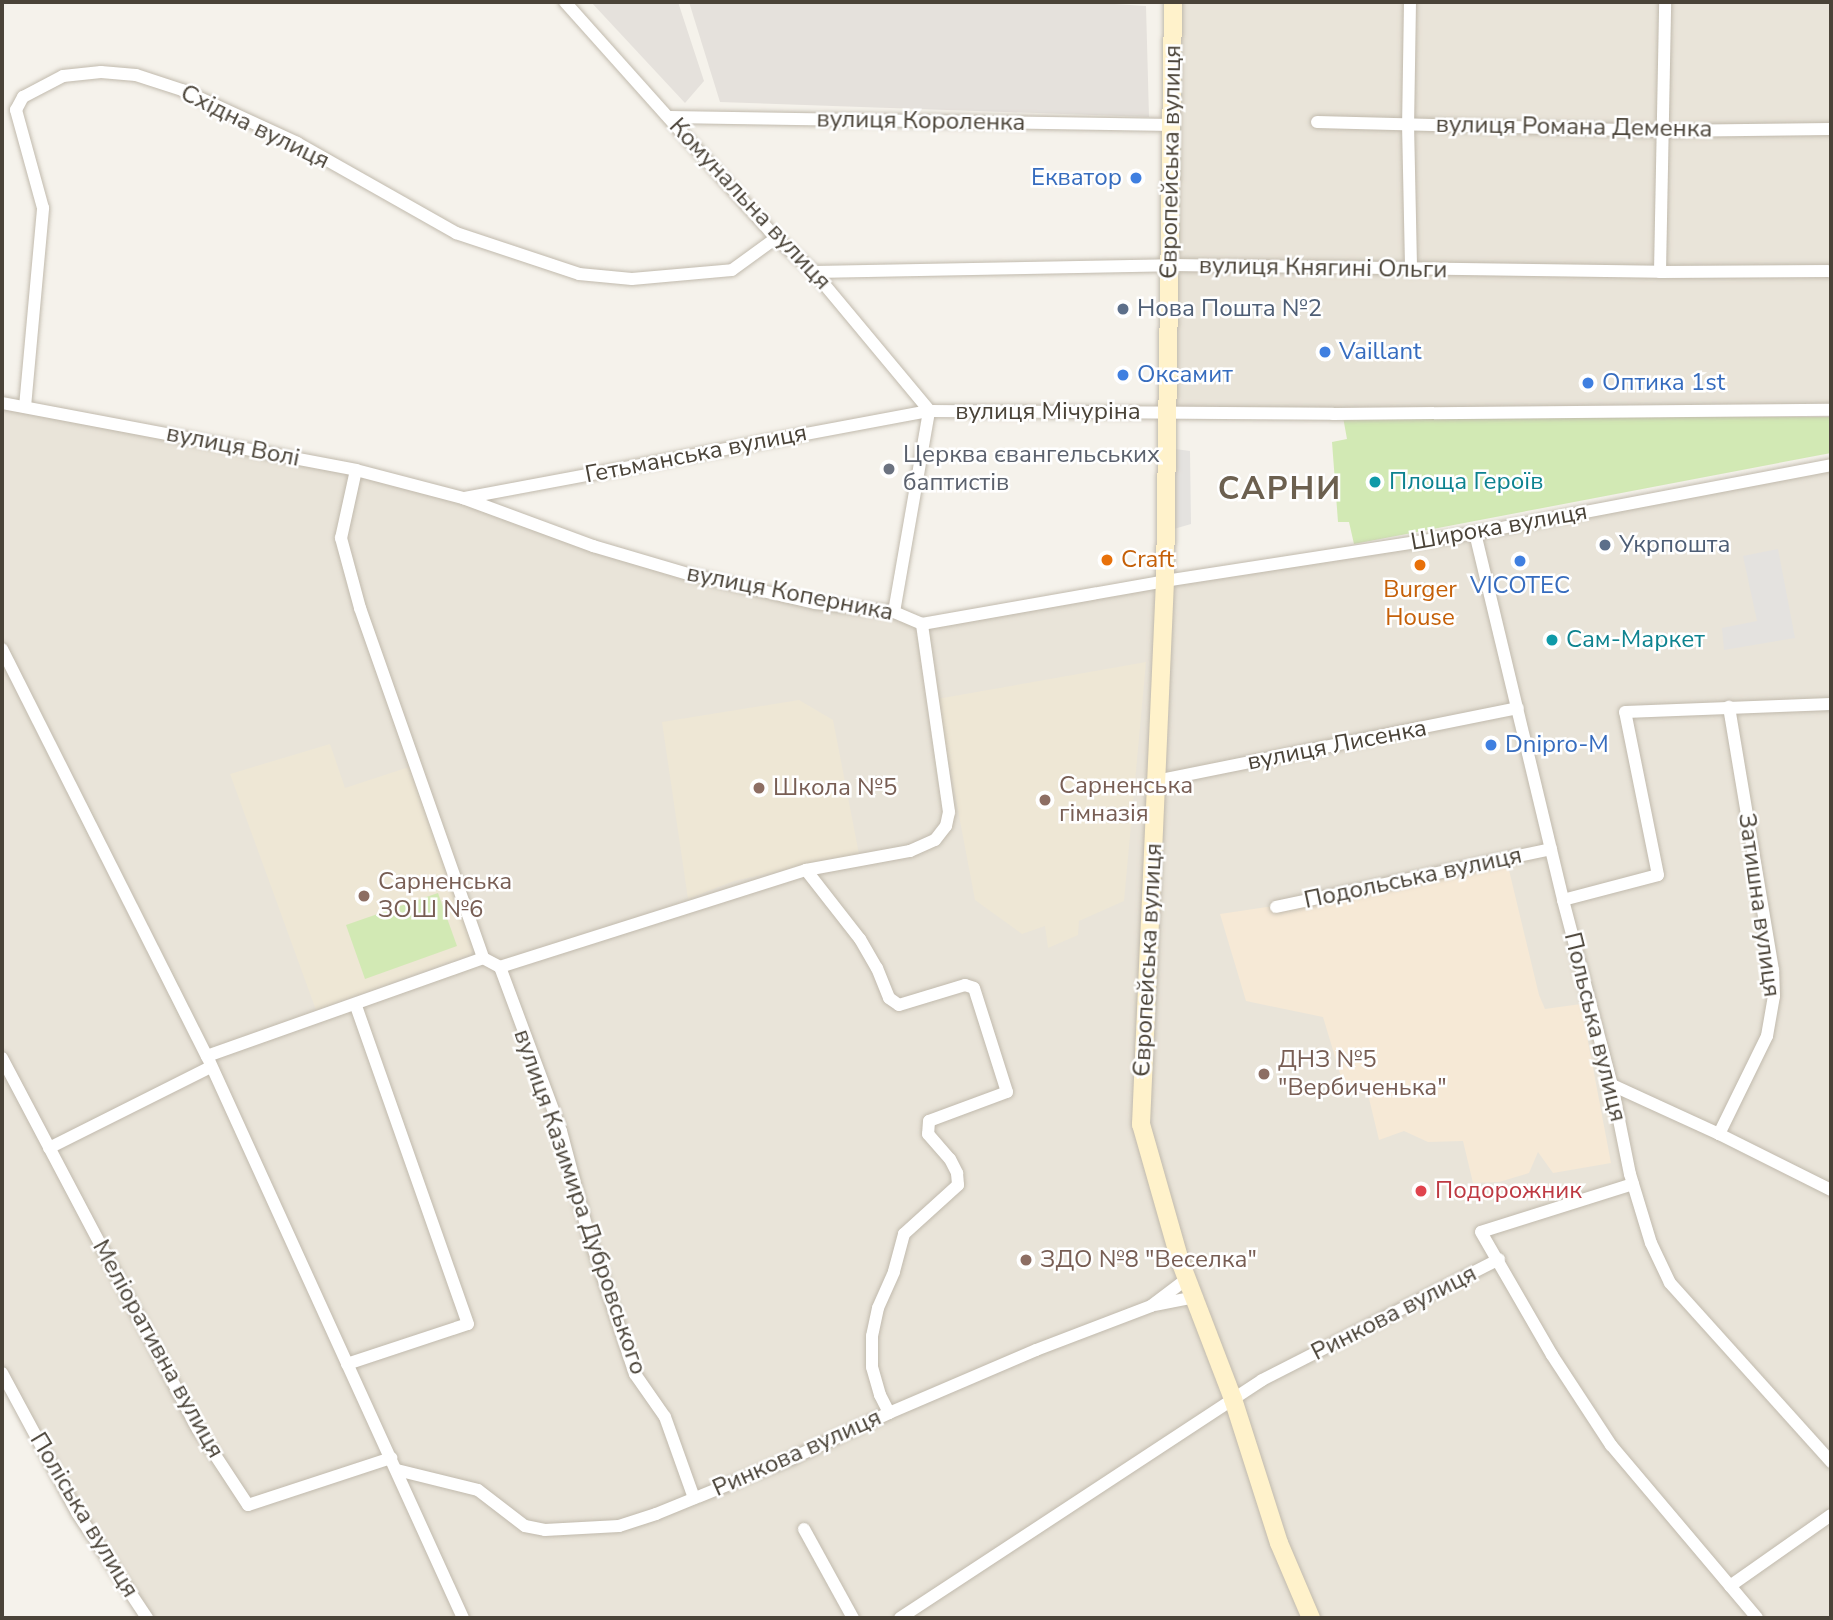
<!DOCTYPE html>
<meta charset="utf-8">
<style>
body{margin:0}
#map{position:relative;width:1833px;height:1620px;overflow:hidden;background:#f5f2eb;font-family:"Nunito Sans",sans-serif}
div>[style]{position:absolute}
.residential>*{inset:0;background:#e9e4d9}
.commercial>*{inset:0;background:#f6e9d6}
.industrial>*{inset:0;background:#e5e1dc}
.education>*{inset:0;background:#eee7d5}
.green>*{inset:0;background:#d2e9b4}
.parking>*{inset:0;background:#e4e2df}
.roads{filter:drop-shadow(0 0 2px #c1baad) drop-shadow(0 0 2px #c1baad)}
.street>*{height:12px;margin:-6px;padding:0 6px;transform-origin:6px;border-radius:6px;background:#fff}
.secondary>*{height:18px;margin:-9px;padding:0 9px;transform-origin:9px;border-radius:9px;background:#fff2cb}
.dots>*{width:19px;height:19px;translate:-50% -50%;box-sizing:border-box;border:4px solid #fff;border-radius:50%}
span{translate:-50% -50%;white-space:nowrap;text-align:center;line-height:1.15;-webkit-text-stroke:5px #fff;paint-order:stroke}
.street-label{font-size:24px;color:#4a4338}
.shop-label{font-size:24px;color:#366cbe}
.right{translate:-100% -50%;text-align:right}
.left{translate:0 -50%;text-align:left}
.service-label{font-size:24px;color:#4e5e75}
.worship-label{font-size:24px;color:#5b616d}
.culture-label{font-size:24px;color:#0d838f}
.food-label{font-size:24px;color:#c56008}
.education-label{font-size:24px;color:#785e54}
.health-label{font-size:24px;color:#be3a42}
.district-label{font-size:32px;color:#6c604f;font-weight:700;letter-spacing:2px}
.frame{position:absolute;inset:0;border:4px solid #4a4338;pointer-events:none}
</style>
<div id="map">
<div class="residential">
<div style="clip-path:polygon(1173px 2px,1831px 2px,1831px 410px,1167px 412px)"></div>
<div style="clip-path:polygon(2px 403px,356px 470px,687px 574px,894px 612px,922px 624px,1831px 465px,1831px 1618px,147px 1618px,78px 1514px,2px 1373px)"></div>
</div>
<div class="commercial">
<div style="clip-path:polygon(1508px 866px,1539px 995px,1545px 1009px,1581px 1004px,1611px 1163px,1553px 1173px,1538px 1152px,1529px 1173px,1499px 1182px,1473px 1183px,1463px 1141px,1428px 1142px,1404px 1131px,1379px 1140px,1366px 1086px,1345px 1090px,1323px 1017px,1246px 1001px,1220px 914px,1295px 903px,1362px 888px,1398px 892px,1417px 883px)"></div>
</div>
<div class="industrial">
<div style="clip-path:polygon(591px 2px,678px 2px,704px 81px,685px 103px)"></div>
<div style="clip-path:polygon(689px 2px,1083px 2px,1146px 6px,1149px 117px,720px 102px)"></div>
</div>
<div class="education">
<div style="clip-path:polygon(1146px 662px,1124px 901px,1079px 921px,1078px 935px,1048px 948px,1045px 926px,1022px 934px,975px 900px,937px 699px)"></div>
<div style="clip-path:polygon(799px 700px,833px 720px,859px 854px,734px 881px,688px 899px,662px 722px)"></div>
<div style="clip-path:polygon(330px 744px,345px 788px,409px 767px,474px 946px,471px 954px,316px 1010px,230px 774px)"></div>
</div>
<div class="green">
<div style="clip-path:polygon(1343px 417px,1831px 417px,1831px 453px,1354px 544px,1349px 522px,1338px 522px,1332px 442px,1347px 439px)"></div>
<div style="clip-path:polygon(438px 893px,457px 946px,365px 979px,346px 925px)"></div>
</div>
<div class="parking">
<div style="clip-path:polygon(1168px 448px,1190px 451px,1191px 524px,1167px 531px)"></div>
<div style="clip-path:polygon(1778px 549px,1795px 638px,1724px 650px,1722px 628px,1757px 621px,1743px 556px)"></div>
</div>
<div class="roads">
<div class="street">
<div style="left:565px;top:2px;width:317px;rotate:48.2deg"></div>
<div style="left:776px;top:238px;width:51px;rotate:41.8deg"></div>
<div style="left:814px;top:272px;width:181px;rotate:50.2deg"></div>
<div style="left:1410px;top:2px;width:121px;rotate:90.9deg"></div>
<div style="left:1408px;top:123px;width:147px;rotate:88.8deg"></div>
<div style="left:670px;top:117px;width:503px;rotate:0.91deg"></div>
<div style="left:1317px;top:122px;width:346px;rotate:1.5deg"></div>
<div style="left:1663px;top:131px;width:168px;rotate:-0.7deg"></div>
<div style="left:814px;top:272px;width:357px;rotate:-1.1deg"></div>
<div style="left:1171px;top:265px;width:489px;rotate:0.8deg"></div>
<div style="left:1660px;top:272px;width:171px;rotate:-0.3deg"></div>
<div style="left:1660px;top:272px;width:270px;rotate:-88.9deg"></div>
<div style="left:2px;top:403px;width:360px;rotate:10.7deg"></div>
<div style="left:356px;top:470px;width:111px;rotate:14.7deg"></div>
<div style="left:463px;top:498px;width:139px;rotate:20.3deg"></div>
<div style="left:593px;top:546px;width:99px;rotate:16.4deg"></div>
<div style="left:688px;top:574px;width:130px;rotate:12.9deg"></div>
<div style="left:815px;top:603px;width:80px;rotate:6.5deg"></div>
<div style="left:894px;top:612px;width:30px;rotate:23deg"></div>
<div style="left:922px;top:624px;width:247px;rotate:-10deg"></div>
<div style="left:1165px;top:581px;width:314px;rotate:-8.8deg"></div>
<div style="left:1475px;top:533px;width:362px;rotate:-10.8deg"></div>
<div style="left:25px;top:407px;width:200px;rotate:-84.8deg"></div>
<div style="left:43px;top:208px;width:102px;rotate:-105.4deg"></div>
<div style="left:16px;top:110px;width:15px;rotate:-62deg"></div>
<div style="left:23px;top:97px;width:45px;rotate:-27.7deg"></div>
<div style="left:63px;top:76px;width:38px;rotate:-6deg"></div>
<div style="left:101px;top:72px;width:35px;rotate:5deg"></div>
<div style="left:136px;top:75px;width:48px;rotate:18.1deg"></div>
<div style="left:182px;top:90px;width:127px;rotate:24.7deg"></div>
<div style="left:297px;top:143px;width:183px;rotate:29.5deg"></div>
<div style="left:456px;top:233px;width:130px;rotate:18.4deg"></div>
<div style="left:579px;top:274px;width:53px;rotate:5.4deg"></div>
<div style="left:632px;top:279px;width:100px;rotate:-5.1deg"></div>
<div style="left:732px;top:270px;width:54px;rotate:-36deg"></div>
<div style="left:356px;top:470px;width:70px;rotate:102.4deg"></div>
<div style="left:341px;top:538px;width:73px;rotate:74.8deg"></div>
<div style="left:360px;top:608px;width:371px;rotate:70.6deg"></div>
<div style="left:483px;top:958px;width:19px;rotate:28deg"></div>
<div style="left:500px;top:967px;width:175px;rotate:69.6deg"></div>
<div style="left:561px;top:1131px;width:101px;rotate:75.1deg"></div>
<div style="left:587px;top:1229px;width:153px;rotate:71.7deg"></div>
<div style="left:635px;top:1374px;width:52px;rotate:55.1deg"></div>
<div style="left:665px;top:1417px;width:86px;rotate:70.3deg"></div>
<div style="left:464px;top:498px;width:474px;rotate:-10.6deg"></div>
<div style="left:930px;top:411px;width:403px;rotate:0.4deg"></div>
<div style="left:1333px;top:414px;width:498px;rotate:-0.5deg"></div>
<div style="left:1475px;top:533px;width:377px;rotate:76.5deg"></div>
<div style="left:1563px;top:900px;width:191px;rotate:75.2deg"></div>
<div style="left:1612px;top:1085px;width:91px;rotate:78.6deg"></div>
<div style="left:1630px;top:1174px;width:72px;rotate:73.1deg"></div>
<div style="left:1651px;top:1243px;width:44px;rotate:64.6deg"></div>
<div style="left:1670px;top:1283px;width:241px;rotate:48deg"></div>
<div style="left:894px;top:612px;width:203px;rotate:-80.1deg"></div>
<div style="left:2px;top:649px;width:456px;rotate:63.3deg"></div>
<div style="left:207px;top:1056px;width:618px;rotate:65.51deg"></div>
<div style="left:1156px;top:781px;width:369px;rotate:-11.4deg"></div>
<div style="left:806px;top:870px;width:88px;rotate:52deg"></div>
<div style="left:860px;top:939px;width:34px;rotate:60deg"></div>
<div style="left:877px;top:968px;width:32px;rotate:68deg"></div>
<div style="left:889px;top:998px;width:12px;rotate:35deg"></div>
<div style="left:899px;top:1005px;width:69px;rotate:-16.9deg"></div>
<div style="left:965px;top:985px;width:9px;rotate:18deg"></div>
<div style="left:974px;top:988px;width:109px;rotate:72.4deg"></div>
<div style="left:1007px;top:1092px;width:83px;rotate:159.6deg"></div>
<div style="left:929px;top:1121px;width:13px;rotate:94deg"></div>
<div style="left:928px;top:1134px;width:33px;rotate:49deg"></div>
<div style="left:950px;top:1159px;width:16px;rotate:63deg"></div>
<div style="left:957px;top:1173px;width:12px;rotate:85deg"></div>
<div style="left:958px;top:1185px;width:73px;rotate:137.8deg"></div>
<div style="left:904px;top:1234px;width:39px;rotate:105deg"></div>
<div style="left:894px;top:1272px;width:39px;rotate:114deg"></div>
<div style="left:878px;top:1308px;width:29px;rotate:102deg"></div>
<div style="left:872px;top:1336px;width:31px;rotate:90deg"></div>
<div style="left:872px;top:1367px;width:29px;rotate:74deg"></div>
<div style="left:880px;top:1395px;width:20px;rotate:63deg"></div>
<div style="left:1563px;top:900px;width:98px;rotate:-14.7deg"></div>
<div style="left:1658px;top:875px;width:166px;rotate:-101.4deg"></div>
<div style="left:1625px;top:712px;width:206px;rotate:-2.2deg"></div>
<div style="left:1276px;top:907px;width:281px;rotate:-11.9deg"></div>
<div style="left:500px;top:967px;width:321px;rotate:-17.6deg"></div>
<div style="left:806px;top:870px;width:106px;rotate:-10.4deg"></div>
<div style="left:910px;top:851px;width:27px;rotate:-24deg"></div>
<div style="left:935px;top:840px;width:18px;rotate:-52deg"></div>
<div style="left:946px;top:826px;width:14px;rotate:-78deg"></div>
<div style="left:949px;top:812px;width:190px;rotate:-98.2deg"></div>
<div style="left:207px;top:1056px;width:293px;rotate:-19.5deg"></div>
<div style="left:2px;top:1058px;width:420px;rotate:62.2deg"></div>
<div style="left:198px;top:1429px;width:91px;rotate:56.7deg"></div>
<div style="left:248px;top:1505px;width:151px;rotate:-18.2deg"></div>
<div style="left:1612px;top:1085px;width:118px;rotate:24.6deg"></div>
<div style="left:1719px;top:1134px;width:125px;rotate:26.6deg"></div>
<div style="left:1719px;top:1134px;width:109px;rotate:-63.9deg"></div>
<div style="left:1767px;top:1036px;width:41px;rotate:-80.1deg"></div>
<div style="left:1774px;top:996px;width:26px;rotate:-92deg"></div>
<div style="left:1773px;top:970px;width:267px;rotate:-99.5deg"></div>
<div style="left:49px;top:1148px;width:181px;rotate:-26.6deg"></div>
<div style="left:1633px;top:1184px;width:159px;rotate:162.5deg"></div>
<div style="left:1481px;top:1232px;width:142px;rotate:60deg"></div>
<div style="left:1552px;top:1355px;width:108px;rotate:56.8deg"></div>
<div style="left:1611px;top:1445px;width:226px;rotate:49.8deg"></div>
<div style="left:1155px;top:1305px;width:41px;rotate:-11.3deg"></div>
<div style="left:347px;top:1364px;width:127px;rotate:-18.3deg"></div>
<div style="left:468px;top:1324px;width:339px;rotate:-109.4deg"></div>
<div style="left:2px;top:1373px;width:160px;rotate:61.7deg"></div>
<div style="left:78px;top:1514px;width:125px;rotate:56.4deg"></div>
<div style="left:397px;top:1470px;width:83px;rotate:13.9deg"></div>
<div style="left:478px;top:1490px;width:59px;rotate:37.5deg"></div>
<div style="left:525px;top:1526px;width:20px;rotate:11deg"></div>
<div style="left:545px;top:1530px;width:74px;rotate:-3.1deg"></div>
<div style="left:619px;top:1526px;width:39px;rotate:-18deg"></div>
<div style="left:656px;top:1514px;width:148px;rotate:-22.2deg"></div>
<div style="left:793px;top:1458px;width:106px;rotate:-25.1deg"></div>
<div style="left:889px;top:1413px;width:160px;rotate:-23.2deg"></div>
<div style="left:1036px;top:1350px;width:123px;rotate:-20.9deg"></div>
<div style="left:1151px;top:1306px;width:46px;rotate:-37.1deg"></div>
<div style="left:804px;top:1529px;width:102px;rotate:61.2deg"></div>
<div style="left:1730px;top:1586px;width:123px;rotate:-35.1deg"></div>
<div style="left:900px;top:1618px;width:433px;rotate:-33.3deg"></div>
<div style="left:1262px;top:1380px;width:266px;rotate:-27deg"></div>
</div>
<div class="secondary">
<div style="left:1173px;top:2px;width:579px;rotate:90.79deg"></div>
<div style="left:1165px;top:581px;width:544px;rotate:92.53deg"></div>
<div style="left:1141px;top:1124px;width:142px;rotate:74.1deg"></div>
<div style="left:1180px;top:1261px;width:148px;rotate:69deg"></div>
<div style="left:1233px;top:1399px;width:151px;rotate:72.3deg"></div>
<div style="left:1279px;top:1543px;width:82px;rotate:66.9deg"></div>
</div>
</div>
<div class="dots">
<div style="left:1136px;top:178px;background:#3f7fe0"></div>
<div style="left:1123px;top:309px;background:#5c6f8a"></div>
<div style="left:1325px;top:352px;background:#3f7fe0"></div>
<div style="left:1123px;top:375px;background:#3f7fe0"></div>
<div style="left:1588px;top:383px;background:#3f7fe0"></div>
<div style="left:889px;top:469px;background:#6b7280"></div>
<div style="left:1375px;top:482px;background:#0f9aa8"></div>
<div style="left:1605px;top:545px;background:#5c6f8a"></div>
<div style="left:1107px;top:560px;background:#e8710a"></div>
<div style="left:1520px;top:561px;background:#3f7fe0"></div>
<div style="left:1420px;top:565px;background:#e8710a"></div>
<div style="left:1552px;top:640px;background:#0f9aa8"></div>
<div style="left:1491px;top:745px;background:#3f7fe0"></div>
<div style="left:759px;top:788px;background:#8d6e63"></div>
<div style="left:1045px;top:800px;background:#8d6e63"></div>
<div style="left:364px;top:896px;background:#8d6e63"></div>
<div style="left:1264px;top:1074px;background:#8d6e63"></div>
<div style="left:1421px;top:1191px;background:#e0444e"></div>
<div style="left:1026px;top:1260px;background:#8d6e63"></div>
</div>
<div class="street-label">
<span style="left:921px;top:121px;rotate:1deg">вулиця Короленка</span>
<span style="left:255px;top:127px;rotate:26deg">Східна вулиця</span>
<span style="left:1574px;top:127px;rotate:1deg">вулиця Романа Деменка</span>
<span style="left:1171px;top:162px;rotate:-89deg">Європейська вулиця</span>
<span style="left:750px;top:204px;rotate:47deg">Комунальна вулиця</span>
<span style="left:1323px;top:268px;rotate:1deg">вулиця Княгині Ольги</span>
<span style="left:1048px;top:412px">вулиця Мічуріна</span>
<span style="left:233px;top:446px;rotate:11deg">вулиця Волі</span>
<span style="left:696px;top:454px;rotate:-11deg">Гетьманська вулиця</span>
<span style="left:1499px;top:527px;rotate:-10deg">Широка вулиця</span>
<span style="left:790px;top:593px;rotate:11deg">вулиця Коперника</span>
<span style="left:1337px;top:745px;rotate:-11deg">вулиця Лисенка</span>
<span style="left:1413px;top:878px;rotate:-12deg">Подольська вулиця</span>
<span style="left:1759px;top:905px;rotate:82deg">Затишна вулиця</span>
<span style="left:1148px;top:960px;rotate:-87deg">Європейська вулиця</span>
<span style="left:1595px;top:1027px;rotate:76deg">Польська вулиця</span>
<span style="left:580px;top:1202px;rotate:71deg">вулиця Казимира Дубровського</span>
<span style="left:1394px;top:1313px;rotate:-27deg">Ринкова вулиця</span>
<span style="left:158px;top:1349px;rotate:61deg">Меліоративна вулиця</span>
<span style="left:797px;top:1453px;rotate:-24deg">Ринкова вулиця</span>
<span style="left:84px;top:1515px;rotate:59deg">Поліська вулиця</span>
</div>
<div class="shop-label">
<span class="right" style="left:1122px;top:178px">Екватор</span>
<span class="left" style="left:1339px;top:352px">Vaillant</span>
<span class="left" style="left:1137px;top:375px">Оксамит</span>
<span class="left" style="left:1602px;top:383px">Оптика 1st</span>
<span style="left:1520px;top:586px">VICOTEC</span>
<span class="left" style="left:1505px;top:745px">Dnipro-M</span>
</div>
<div class="service-label">
<span class="left" style="left:1137px;top:309px">Нова Пошта №2</span>
<span class="left" style="left:1619px;top:545px">Укрпошта</span>
</div>
<div class="worship-label">
<span class="left" style="left:903px;top:469px">Церква євангельських<br>баптистів</span>
</div>
<div class="culture-label">
<span class="left" style="left:1389px;top:482px">Площа Героїв</span>
<span class="left" style="left:1566px;top:640px">Сам-Маркет</span>
</div>
<div class="food-label">
<span class="left" style="left:1121px;top:560px">Craft</span>
<span style="left:1420px;top:604px">Burger<br>House</span>
</div>
<div class="education-label">
<span class="left" style="left:1059px;top:800px">Сарненська<br>гімназія</span>
<span class="left" style="left:773px;top:788px">Школа №5</span>
<span class="left" style="left:378px;top:896px">Сарненська<br>ЗОШ №6</span>
<span class="left" style="left:1278px;top:1074px">ДНЗ №5<br>"Вербиченька"</span>
<span class="left" style="left:1040px;top:1260px">ЗДО №8 "Веселка"</span>
</div>
<div class="health-label">
<span class="left" style="left:1435px;top:1191px">Подорожник</span>
</div>
<div class="district-label">
<span style="left:1280px;top:489px">САРНИ</span>
</div>
<div class="frame"></div>
</div>
